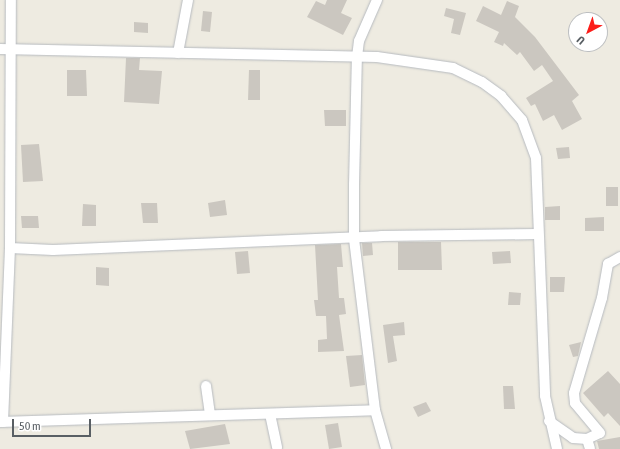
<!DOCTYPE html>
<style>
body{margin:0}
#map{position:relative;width:620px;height:449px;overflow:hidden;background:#eeebe1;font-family:"Asap Condensed",sans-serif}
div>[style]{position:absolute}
.building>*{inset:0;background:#cbc7c0}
.roads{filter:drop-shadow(0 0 1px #b6babf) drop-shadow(0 0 1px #b6babf)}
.minor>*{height:10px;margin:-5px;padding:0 5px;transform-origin:5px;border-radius:5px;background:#fff}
span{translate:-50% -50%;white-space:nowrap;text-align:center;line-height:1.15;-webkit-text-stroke:4px #fff;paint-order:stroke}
.north{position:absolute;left:568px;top:12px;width:40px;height:40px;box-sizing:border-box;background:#fff;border:1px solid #bdbfc1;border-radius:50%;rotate:221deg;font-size:11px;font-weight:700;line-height:16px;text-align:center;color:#595f64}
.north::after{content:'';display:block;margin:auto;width:14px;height:18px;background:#fc1d19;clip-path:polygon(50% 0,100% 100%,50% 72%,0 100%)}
.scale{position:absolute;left:12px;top:419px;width:79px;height:18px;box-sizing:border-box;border:2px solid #595f64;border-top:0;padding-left:5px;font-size:12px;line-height:14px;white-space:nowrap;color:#595f64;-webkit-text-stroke:3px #fff;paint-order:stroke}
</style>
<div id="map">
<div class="building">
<div style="clip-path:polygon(327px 0,347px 0,341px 13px,352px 18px,343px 35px,307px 17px,316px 1px,325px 5px)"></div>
<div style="clip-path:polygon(507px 1px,519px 6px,515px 17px,535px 37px,579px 95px,572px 101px,582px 119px,562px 130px,554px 115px,543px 121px,535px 104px,531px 106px,526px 98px,553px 81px,542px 65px,534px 71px,520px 52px,517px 55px,504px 43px,503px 46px,494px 42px,499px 32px,476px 21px,483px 6px,501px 15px)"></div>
<div style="clip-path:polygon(446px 8px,466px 13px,460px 35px,451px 33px,454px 19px,444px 16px)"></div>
<div style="clip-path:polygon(203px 11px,212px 12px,210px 32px,201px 31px)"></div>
<div style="clip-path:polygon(134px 22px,148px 23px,148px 33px,134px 32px)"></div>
<div style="clip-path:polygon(126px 58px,140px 58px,139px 70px,162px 71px,159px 104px,124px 102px)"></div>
<div style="clip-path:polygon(67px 70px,86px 70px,87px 96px,67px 96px)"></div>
<div style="clip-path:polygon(249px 70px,260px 70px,260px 100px,248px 100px)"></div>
<div style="clip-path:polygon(324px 110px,346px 110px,346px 126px,325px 126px)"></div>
<div style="clip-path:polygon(39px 144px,43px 181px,23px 182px,21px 145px)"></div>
<div style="clip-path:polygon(569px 147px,570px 158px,558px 159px,556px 148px)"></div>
<div style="clip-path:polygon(606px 187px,618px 187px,618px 206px,606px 206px)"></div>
<div style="clip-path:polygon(225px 200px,227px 215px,210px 217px,208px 203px)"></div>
<div style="clip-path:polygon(141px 203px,157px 203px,158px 223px,143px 223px)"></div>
<div style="clip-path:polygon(83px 204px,96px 205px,96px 226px,82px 226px)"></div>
<div style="clip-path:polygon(560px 206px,560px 220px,545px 220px,545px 207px)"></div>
<div style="clip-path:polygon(21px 216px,38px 216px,39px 228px,22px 228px)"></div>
<div style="clip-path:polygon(604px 217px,604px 231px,585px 231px,585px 218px)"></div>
<div style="clip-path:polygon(398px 242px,441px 242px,442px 270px,398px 270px)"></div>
<div style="clip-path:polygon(362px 243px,372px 243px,373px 255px,363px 256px)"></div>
<div style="clip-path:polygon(341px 244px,343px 267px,337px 267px,339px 298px,344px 298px,346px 314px,339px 315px,344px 351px,318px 352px,318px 340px,327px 339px,326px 316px,316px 316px,314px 300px,318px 300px,315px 245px)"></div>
<div style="clip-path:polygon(248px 251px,250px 273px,237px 274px,235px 252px)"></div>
<div style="clip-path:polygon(510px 251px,511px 263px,493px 264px,492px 252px)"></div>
<div style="clip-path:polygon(96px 267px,109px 268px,109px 286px,96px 285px)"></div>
<div style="clip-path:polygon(550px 277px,565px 277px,564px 292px,550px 292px)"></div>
<div style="clip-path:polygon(509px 292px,521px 293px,520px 305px,508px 305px)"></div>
<div style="clip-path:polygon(404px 322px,405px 335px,393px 336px,397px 361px,388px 363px,383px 325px)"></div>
<div style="clip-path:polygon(581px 342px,578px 356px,573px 357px,569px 345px)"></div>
<div style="clip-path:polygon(362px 355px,365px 385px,350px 387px,346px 356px)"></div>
<div style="clip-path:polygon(608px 371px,620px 384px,620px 426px,608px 413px,604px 417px,583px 393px)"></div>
<div style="clip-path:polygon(503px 386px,513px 386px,515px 409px,504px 409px)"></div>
<div style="clip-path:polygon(426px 402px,431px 411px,418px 417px,413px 407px)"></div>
<div style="clip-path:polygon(338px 423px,342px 447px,329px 449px,325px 425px)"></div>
<div style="clip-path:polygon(225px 424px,230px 444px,190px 449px,185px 431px)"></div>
<div style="clip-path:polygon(620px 437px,620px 449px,599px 449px,597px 441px)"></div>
</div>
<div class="roads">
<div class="minor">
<div style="left:0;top:49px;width:377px;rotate:1.2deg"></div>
<div style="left:377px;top:57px;width:77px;rotate:8.2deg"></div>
<div style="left:453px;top:68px;width:32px;rotate:26deg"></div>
<div style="left:482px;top:82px;width:24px;rotate:36deg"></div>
<div style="left:501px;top:96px;width:32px;rotate:49deg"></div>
<div style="left:522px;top:120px;width:40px;rotate:69.8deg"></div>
<div style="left:536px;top:158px;width:238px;rotate:87.8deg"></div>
<div style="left:545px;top:396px;width:54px;rotate:77.2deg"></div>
<div style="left:178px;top:53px;width:54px;rotate:-79.3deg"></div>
<div style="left:10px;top:248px;width:43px;rotate:2.7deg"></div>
<div style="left:53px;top:250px;width:328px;rotate:-2.4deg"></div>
<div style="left:381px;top:236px;width:157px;rotate:-0.7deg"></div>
<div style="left:206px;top:386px;width:29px;rotate:82deg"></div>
<div style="left:375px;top:410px;width:41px;rotate:74.2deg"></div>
<div style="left:270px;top:414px;width:34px;rotate:78deg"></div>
<div style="left:549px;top:421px;width:29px;rotate:35deg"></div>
<div style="left:573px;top:438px;width:14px;rotate:4deg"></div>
<div style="left:587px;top:439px;width:10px;rotate:73deg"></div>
<div style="left:0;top:422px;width:375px;rotate:-1.8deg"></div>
<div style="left:375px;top:410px;width:173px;rotate:-97deg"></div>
<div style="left:354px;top:238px;width:53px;rotate:-90deg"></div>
<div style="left:354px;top:185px;width:128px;rotate:-88.7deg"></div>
<div style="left:357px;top:57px;width:16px;rotate:-83deg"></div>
<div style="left:359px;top:41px;width:45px;rotate:-66.3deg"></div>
<div style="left:3px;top:422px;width:174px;rotate:-87.7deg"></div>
<div style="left:10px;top:248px;width:248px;rotate:-89.8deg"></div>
<div style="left:587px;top:439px;width:14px;rotate:-25deg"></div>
<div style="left:600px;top:433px;width:39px;rotate:-130deg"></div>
<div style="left:575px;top:403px;width:10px;rotate:-96deg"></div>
<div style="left:574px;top:393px;width:99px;rotate:-73.6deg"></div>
<div style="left:602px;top:298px;width:35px;rotate:-80deg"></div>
<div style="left:608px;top:264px;width:14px;rotate:-30deg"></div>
</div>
</div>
<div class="north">U</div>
<div class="scale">50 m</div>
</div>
